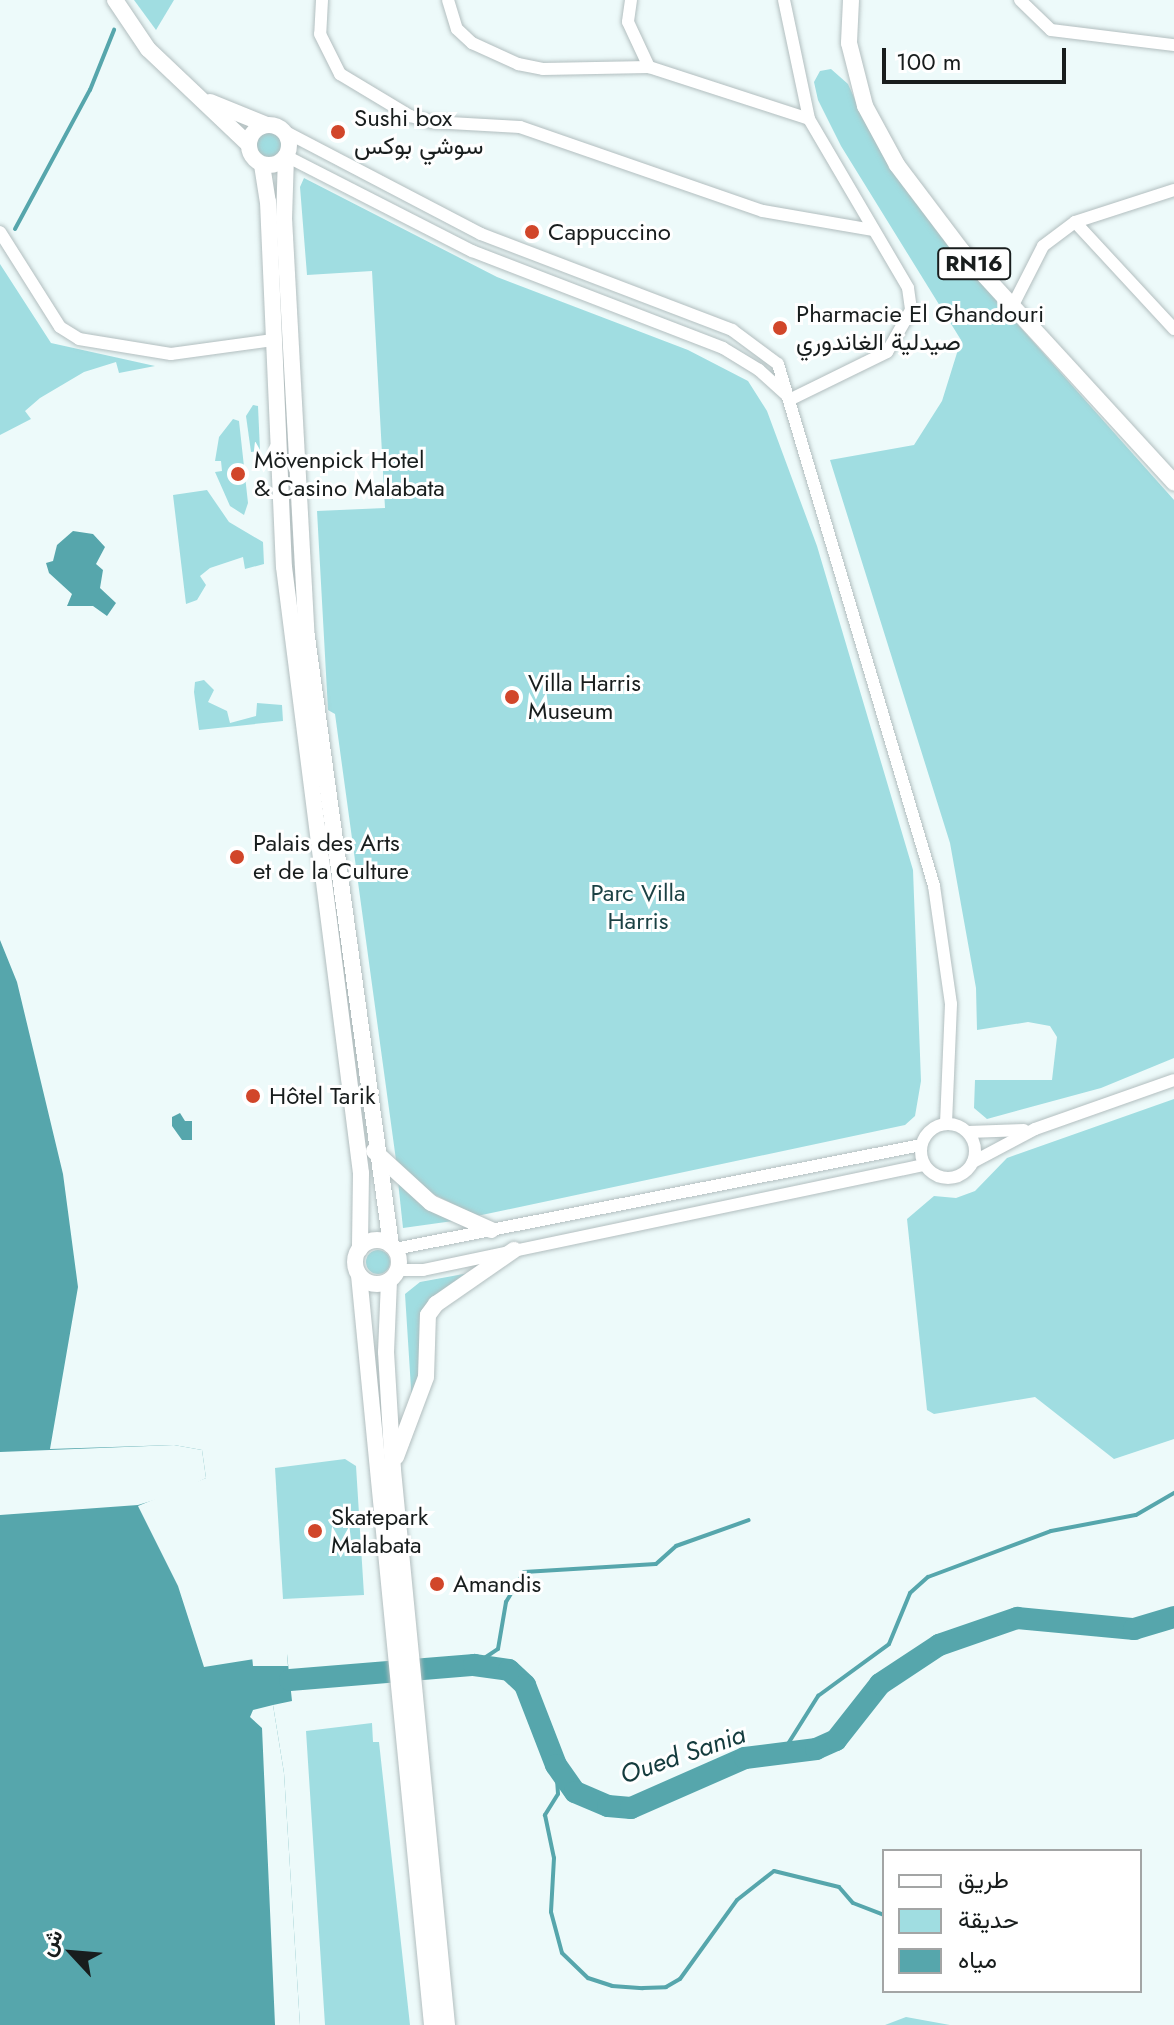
<!DOCTYPE html>
<meta charset="utf-8">
<style>
body{margin:0}
#map{position:relative;width:1174px;height:2025px;overflow:hidden;background:#edfafa;font-family:Jost,Vazirmatn,sans-serif}
div>[style]{position:absolute}
.green>*{inset:0;background:#a0dde1}
.round{border-radius:50%}
.water>*{inset:0;background:#56a6ac}
.pier>*{inset:0;background:#edfafa}
.stream>*{height:4px;margin:-2px;padding:0 2px;transform-origin:2px;border-radius:2px;background:#56a6ac}
.river>*{height:22px;margin:-11px;padding:0 11px;transform-origin:11px;border-radius:11px;background:#56a6ac}
.roads{filter:drop-shadow(0 0 2px #b2bebf) drop-shadow(0 0 2px #b2bebf)}
.minor>*{height:12px;margin:-6px;padding:0 6px;transform-origin:6px;border-radius:6px;background:#fff}
.minor>.ring{margin:-6px;padding:0;box-sizing:content-box;background:none;border:12px solid #fff;border-radius:50%}
.major>*{height:16px;margin:-8px;padding:0 8px;transform-origin:8px;border-radius:8px;background:#fff}
.major>.ring{margin:-8px;padding:0;box-sizing:content-box;background:none;border:16px solid #fff;border-radius:50%}
.dots>*{width:22px;height:22px;translate:-50% -50%;box-sizing:border-box;border:4px solid #fff;border-radius:50%}
span{translate:-50% -50%;white-space:nowrap;text-align:center;line-height:1.15;-webkit-text-stroke:6px #fff;paint-order:stroke}
.shield-label span{padding:2px 6px;background:#fff;border:2px solid;border-radius:6px;-webkit-text-stroke-width:0}
.shield-label{font-size:22px;color:#181d1d;font-weight:700}
.poi-label{font-size:24px;color:#181d1d}
.left{translate:0 -50%;text-align:left}
.park-label{font-size:24px;color:#1b4144}
.water-label{font-size:26px;color:#143b3d;font-style:italic}
.legend{position:absolute;left:882px;top:1849px;width:260px;height:144px;box-sizing:border-box;background:#fff;border:2px solid #a3a5a5;margin:0;padding:10px 14px;list-style:none;font-size:24px;color:#181d1d}
.legend li{display:flex;align-items:center;gap:16px;height:40px}
.legend b{width:40px;border:2px solid #a3a5a5}
.north{position:absolute;left:32px;top:1913px;width:80px;height:80px;-webkit-text-stroke:6px #fff;paint-order:stroke;rotate:296deg;font-size:22px;font-weight:700;line-height:32px;text-align:center;color:#181d1d}
.north::after{content:'';display:block;margin:auto;width:28px;height:36px;background:#181d1d;clip-path:polygon(50% 0,100% 100%,50% 72%,0 100%)}
.scale{position:absolute;left:882px;top:48px;width:184px;height:36px;box-sizing:border-box;border:4px solid #181d1d;border-top:0;padding-left:10px;font-size:24px;line-height:28px;white-space:nowrap;color:#181d1d;-webkit-text-stroke:6px #fff;paint-order:stroke}
</style>
<div id="map">
<div class="green">
<div style="clip-path:polygon(134px 0,174px 0,156px 30px)"></div>
<div style="clip-path:polygon(831px 69px,848px 84px,866px 124px,956px 255px,1174px 500px,1174px 1058px,1101px 1088px,987px 1119px,974px 1108px,975px 1080px,1052px 1080px,1057px 1037px,1050px 1026px,1028px 1022px,977px 1030px,976px 988px,950px 843px,830px 460px,914px 445px,942px 401px,961px 340px,841px 146px,818px 100px,814px 82px,820px 71px)"></div>
<div class="round" style="left:256px;top:132px;width:26px;height:26px"></div>
<div style="clip-path:polygon(304px 178px,497px 277px,688px 350px,748px 381px,767px 411px,817px 546px,913px 870px,921px 1081px,915px 1116px,905px 1125px,477px 1216px,431px 1193px,396px 1160px,335px 714px,328px 710px,317px 511px,385px 508px,372px 271px,307px 275px,300px 187px)"></div>
<div style="clip-path:polygon(0 264px,51px 343px,155px 366px,119px 373px,116px 362px,84px 372px,40px 398px,25px 411px,31px 419px,0 435px)"></div>
<div style="clip-path:polygon(253px 405px,258px 406px,260px 451px,251px 452px,246px 416px)"></div>
<div style="clip-path:polygon(233px 419px,239px 421px,248px 503px,244px 515px,230px 506px,215px 472px,222px 471px,221px 461px,215px 461px,219px 437px)"></div>
<div style="clip-path:polygon(207px 490px,229px 522px,263px 542px,264px 564px,245px 569px,243px 557px,210px 568px,200px 576px,206px 585px,197px 600px,186px 604px,173px 495px)"></div>
<div style="clip-path:polygon(204px 680px,214px 690px,208px 702px,227px 711px,230px 723px,256px 716px,257px 703px,282px 705px,283px 721px,199px 730px,194px 692px,195px 682px)"></div>
<div style="clip-path:polygon(1174px 1099px,1174px 1439px,1114px 1459px,1035px 1397px,934px 1414px,927px 1410px,907px 1219px,934px 1196px,956px 1198px,975px 1191px,1007px 1158px)"></div>
<div style="clip-path:polygon(398px 1181px,453px 1221px,403px 1228px)"></div>
<div class="round" style="left:366px;top:1250px;width:24px;height:24px"></div>
<div style="clip-path:polygon(469px 1273px,436px 1298px,412px 1404px,405px 1294px,420px 1282px)"></div>
<div style="clip-path:polygon(345px 1459px,356px 1466px,364px 1595px,283px 1599px,275px 1468px)"></div>
<div style="clip-path:polygon(372px 1723px,373px 1742px,379px 1742px,410px 2025px,325px 2025px,306px 1731px)"></div>
<div style="clip-path:polygon(906px 2017px,950px 2025px,885px 2025px)"></div>
</div>
<div class="water">
<div style="clip-path:polygon(73px 531px,93px 534px,105px 547px,96px 564px,103px 570px,100px 588px,116px 603px,107px 616px,93px 606px,67px 606px,72px 594px,49px 573px,46px 563px,53px 561px,57px 545px)"></div>
<div style="clip-path:polygon(0 940px,17px 982px,63px 1174px,78px 1287px,50px 1449px,174px 1445px,202px 1450px,206px 1478px,138px 1506px,178px 1586px,204px 1667px,287px 1654px,292px 1701px,273px 1705px,284px 1773px,300px 2025px,0 2025px)"></div>
<div style="clip-path:polygon(180px 1113px,185px 1121px,192px 1121px,192px 1140px,182px 1140px,172px 1126px,172px 1117px)"></div>
</div>
<div class="pier">
<div style="clip-path:polygon(174px 1445px,202px 1450px,206px 1478px,174px 1494px,138px 1505px,0 1515px,0 1452px)"></div>
<div style="clip-path:polygon(278px 1652px,287px 1654px,288px 1666px,253px 1666px,252px 1656px)"></div>
<div style="clip-path:polygon(273px 1705px,284px 1773px,300px 2025px,275px 2025px,262px 1728px,250px 1717px,253px 1710px)"></div>
</div>
<div class="stream">
<div style="left:15px;top:229px;width:158px;rotate:-61.7deg"></div>
<div style="left:90px;top:90px;width:65px;rotate:-68.2deg"></div>
<div style="left:474px;top:1665px;width:29px;rotate:-34deg"></div>
<div style="left:498px;top:1649px;width:48px;rotate:-80.3deg"></div>
<div style="left:506px;top:1602px;width:35px;rotate:-59deg"></div>
<div style="left:524px;top:1572px;width:132px;rotate:-3.5deg"></div>
<div style="left:656px;top:1564px;width:27px;rotate:-42deg"></div>
<div style="left:676px;top:1546px;width:77px;rotate:-19.6deg"></div>
<div style="left:781px;top:1755px;width:70px;rotate:-57.9deg"></div>
<div style="left:818px;top:1696px;width:88px;rotate:-36.2deg"></div>
<div style="left:889px;top:1644px;width:55px;rotate:-67.6deg"></div>
<div style="left:910px;top:1593px;width:24px;rotate:-42deg"></div>
<div style="left:928px;top:1577px;width:131px;rotate:-20.5deg"></div>
<div style="left:1051px;top:1531px;width:86px;rotate:-10.7deg"></div>
<div style="left:1136px;top:1515px;width:44px;rotate:-30.1deg"></div>
<div style="left:556px;top:1765px;width:29px;rotate:86deg"></div>
<div style="left:558px;top:1794px;width:25px;rotate:122deg"></div>
<div style="left:545px;top:1815px;width:44px;rotate:78.2deg"></div>
<div style="left:554px;top:1858px;width:54px;rotate:93.2deg"></div>
<div style="left:551px;top:1912px;width:42px;rotate:75deg"></div>
<div style="left:562px;top:1953px;width:36px;rotate:44deg"></div>
<div style="left:588px;top:1978px;width:25px;rotate:18deg"></div>
<div style="left:612px;top:1986px;width:31px;rotate:4deg"></div>
<div style="left:643px;top:1988px;width:23px;rotate:-2deg"></div>
<div style="left:666px;top:1987px;width:16px;rotate:-30deg"></div>
<div style="left:680px;top:1979px;width:97px;rotate:-54.2deg"></div>
<div style="left:737px;top:1900px;width:47px;rotate:-38.1deg"></div>
<div style="left:774px;top:1871px;width:67px;rotate:13.8deg"></div>
<div style="left:839px;top:1887px;width:21px;rotate:49deg"></div>
<div style="left:853px;top:1903px;width:33px;rotate:21deg"></div>
</div>
<div class="river">
<div style="left:290px;top:1680px;width:185px;rotate:-4.7deg"></div>
<div style="left:474px;top:1665px;width:35px;rotate:8deg"></div>
<div style="left:509px;top:1670px;width:22px;rotate:43deg"></div>
<div style="left:525px;top:1685px;width:86px;rotate:68.8deg"></div>
<div style="left:556px;top:1765px;width:33px;rotate:55deg"></div>
<div style="left:575px;top:1792px;width:36px;rotate:23deg"></div>
<div style="left:608px;top:1806px;width:23px;rotate:5deg"></div>
<div style="left:631px;top:1808px;width:124px;rotate:-23.7deg"></div>
<div style="left:745px;top:1758px;width:72px;rotate:-7.2deg"></div>
<div style="left:816px;top:1749px;width:22px;rotate:-24deg"></div>
<div style="left:836px;top:1740px;width:71px;rotate:-51.8deg"></div>
<div style="left:880px;top:1684px;width:71px;rotate:-33.5deg"></div>
<div style="left:939px;top:1645px;width:83px;rotate:-19.1deg"></div>
<div style="left:1017px;top:1618px;width:118px;rotate:5.4deg"></div>
<div style="left:1134px;top:1629px;width:42px;rotate:-16.7deg"></div>
</div>
<div class="roads">
<div class="minor">
<div style="left:322px;top:0;width:34px;rotate:93deg"></div>
<div style="left:320px;top:34px;width:45px;rotate:63.4deg"></div>
<div style="left:340px;top:74px;width:82px;rotate:31deg"></div>
<div style="left:410px;top:116px;width:23px;rotate:15deg"></div>
<div style="left:432px;top:122px;width:88px;rotate:3.3deg"></div>
<div style="left:520px;top:127px;width:257px;rotate:19.1deg"></div>
<div style="left:763px;top:211px;width:112px;rotate:9.8deg"></div>
<div style="left:448px;top:0;width:30px;rotate:73deg"></div>
<div style="left:457px;top:29px;width:21px;rotate:43deg"></div>
<div style="left:472px;top:43px;width:51px;rotate:24.5deg"></div>
<div style="left:518px;top:64px;width:25px;rotate:11deg"></div>
<div style="left:543px;top:69px;width:106px;rotate:-1.1deg"></div>
<div style="left:631px;top:0;width:22px;rotate:98deg"></div>
<div style="left:628px;top:22px;width:50px;rotate:65deg"></div>
<div style="left:649px;top:67px;width:168px;rotate:18deg"></div>
<div style="left:784px;top:0;width:122px;rotate:78.1deg"></div>
<div style="left:809px;top:119px;width:196px;rotate:59.6deg"></div>
<div style="left:908px;top:288px;width:22px;rotate:82deg"></div>
<div style="left:911px;top:310px;width:48px;rotate:119.7deg"></div>
<div style="left:887px;top:352px;width:107px;rotate:153.9deg"></div>
<div style="left:1020px;top:0;width:43px;rotate:44.1deg"></div>
<div style="left:1051px;top:30px;width:124px;rotate:7deg"></div>
<div style="left:284px;top:131px;width:222px;rotate:27.6deg"></div>
<div style="left:481px;top:234px;width:269px;rotate:20.9deg"></div>
<div style="left:732px;top:330px;width:57px;rotate:36.5deg"></div>
<div style="left:778px;top:364px;width:545px;rotate:73.36deg"></div>
<div style="left:934px;top:886px;width:119px;rotate:81.8deg"></div>
<div style="left:951px;top:1004px;width:119px;rotate:92.4deg"></div>
<div style="left:286px;top:156px;width:209px;rotate:27.1deg"></div>
<div style="left:472px;top:251px;width:269px;rotate:21.1deg"></div>
<div style="left:723px;top:348px;width:42px;rotate:31.4deg"></div>
<div style="left:759px;top:370px;width:43px;rotate:42.2deg"></div>
<div style="left:1075px;top:222px;width:146px;rotate:47.2deg"></div>
<div style="left:0;top:232px;width:112px;rotate:57.7deg"></div>
<div style="left:60px;top:327px;width:22px;rotate:32deg"></div>
<div style="left:79px;top:339px;width:93px;rotate:9.3deg"></div>
<div style="left:171px;top:354px;width:103px;rotate:-7.8deg"></div>
<div style="left:1013px;top:305px;width:66px;rotate:-63deg"></div>
<div style="left:1043px;top:246px;width:40px;rotate:-37deg"></div>
<div style="left:1075px;top:222px;width:104px;rotate:-17.9deg"></div>
<div class="ring" style="left:921px;top:1124px;width:42px;height:42px"></div>
<div style="left:968px;top:1132px;width:56px;rotate:-2deg"></div>
<div style="left:973px;top:1162px;width:70px;rotate:-28deg"></div>
<div style="left:1035px;top:1129px;width:147px;rotate:-19.4deg"></div>
<div style="left:395px;top:1249px;width:536px;rotate:-11.18deg"></div>
<div style="left:398px;top:1270px;width:25px"></div>
<div style="left:423px;top:1270px;width:512px;rotate:-11.84deg"></div>
</div>
<div class="major">
<div style="left:115px;top:0;width:59px;rotate:56deg"></div>
<div style="left:148px;top:49px;width:138px;rotate:43.5deg"></div>
<div style="left:851px;top:0;width:43px;rotate:92.7deg"></div>
<div style="left:849px;top:43px;width:65px;rotate:75.7deg"></div>
<div style="left:865px;top:106px;width:67px;rotate:61.5deg"></div>
<div style="left:897px;top:165px;width:108px;rotate:52.9deg"></div>
<div style="left:962px;top:251px;width:314px;rotate:47.5deg"></div>
<div style="left:210px;top:102px;width:61px;rotate:22deg"></div>
<div class="ring" style="left:249px;top:125px;width:24px;height:24px"></div>
<div style="left:286px;top:156px;width:62px;rotate:91.8deg"></div>
<div style="left:284px;top:218px;width:413px;rotate:86.9deg"></div>
<div style="left:306px;top:630px;width:621px;rotate:82.13deg"></div>
<div style="left:262px;top:165px;width:37px;rotate:81deg"></div>
<div style="left:268px;top:202px;width:365px;rotate:87.5deg"></div>
<div style="left:284px;top:567px;width:611px;rotate:82.76deg"></div>
<div style="left:361px;top:1173px;width:76px;rotate:90.8deg"></div>
<div style="left:374px;top:1151px;width:77px;rotate:42.4deg"></div>
<div style="left:431px;top:1203px;width:66px;rotate:24.2deg"></div>
<div class="ring" style="left:355px;top:1240px;width:28px;height:28px"></div>
<div style="left:359px;top:1275px;width:754px;rotate:84.44deg"></div>
<div style="left:389px;top:1281px;width:71px;rotate:92.4deg"></div>
<div style="left:386px;top:1352px;width:118px;rotate:86.6deg"></div>
<div style="left:393px;top:1470px;width:558px;rotate:84.44deg"></div>
<div style="left:396px;top:1457px;width:85px;rotate:-69.4deg"></div>
<div style="left:426px;top:1377px;width:62px;rotate:-88.2deg"></div>
<div style="left:428px;top:1315px;width:14px;rotate:-54deg"></div>
<div style="left:436px;top:1304px;width:95px;rotate:-34.7deg"></div>
</div>
</div>
<div class="dots">
<div style="left:338px;top:132px;background:#d1462a"></div>
<div style="left:532px;top:232px;background:#d1462a"></div>
<div style="left:780px;top:328px;background:#d1462a"></div>
<div style="left:238px;top:474px;background:#d1462a"></div>
<div style="left:512px;top:697px;background:#d1462a"></div>
<div style="left:237px;top:857px;background:#d1462a"></div>
<div style="left:253px;top:1096px;background:#d1462a"></div>
<div style="left:315px;top:1531px;background:#d1462a"></div>
<div style="left:437px;top:1584px;background:#d1462a"></div>
</div>
<div class="shield-label">
<span style="left:974px;top:264px">RN16</span>
</div>
<div class="poi-label">
<span class="left" style="left:354px;top:132px">Sushi box<br>سوشي بوكس</span>
<span class="left" style="left:548px;top:232px">Cappuccino</span>
<span class="left" style="left:796px;top:328px">Pharmacie El Ghandouri<br>صيدلية الغاندوري</span>
<span class="left" style="left:254px;top:474px">Mövenpick Hotel<br>&amp; Casino Malabata</span>
<span class="left" style="left:528px;top:697px">Villa Harris<br>Museum</span>
<span class="left" style="left:253px;top:857px">Palais des Arts<br>et de la Culture</span>
<span class="left" style="left:269px;top:1096px">Hôtel Tarik</span>
<span class="left" style="left:331px;top:1531px">Skatepark<br>Malabata</span>
<span class="left" style="left:453px;top:1584px">Amandis</span>
</div>
<div class="park-label">
<span style="left:638px;top:907px">Parc Villa<br>Harris</span>
</div>
<div class="water-label">
<span style="left:683px;top:1755px;rotate:-19deg">Oued Sania</span>
</div>
<ul class="legend">
<li><b style="height:10px;background:#fff"></b>طريق</li>
<li><b style="height:22px;background:#a0dde1"></b>حديقة</li>
<li><b style="height:22px;background:#56a6ac"></b>مياه</li>
</ul>
<div class="north">ش</div>
<div class="scale">100 m</div>
</div>
